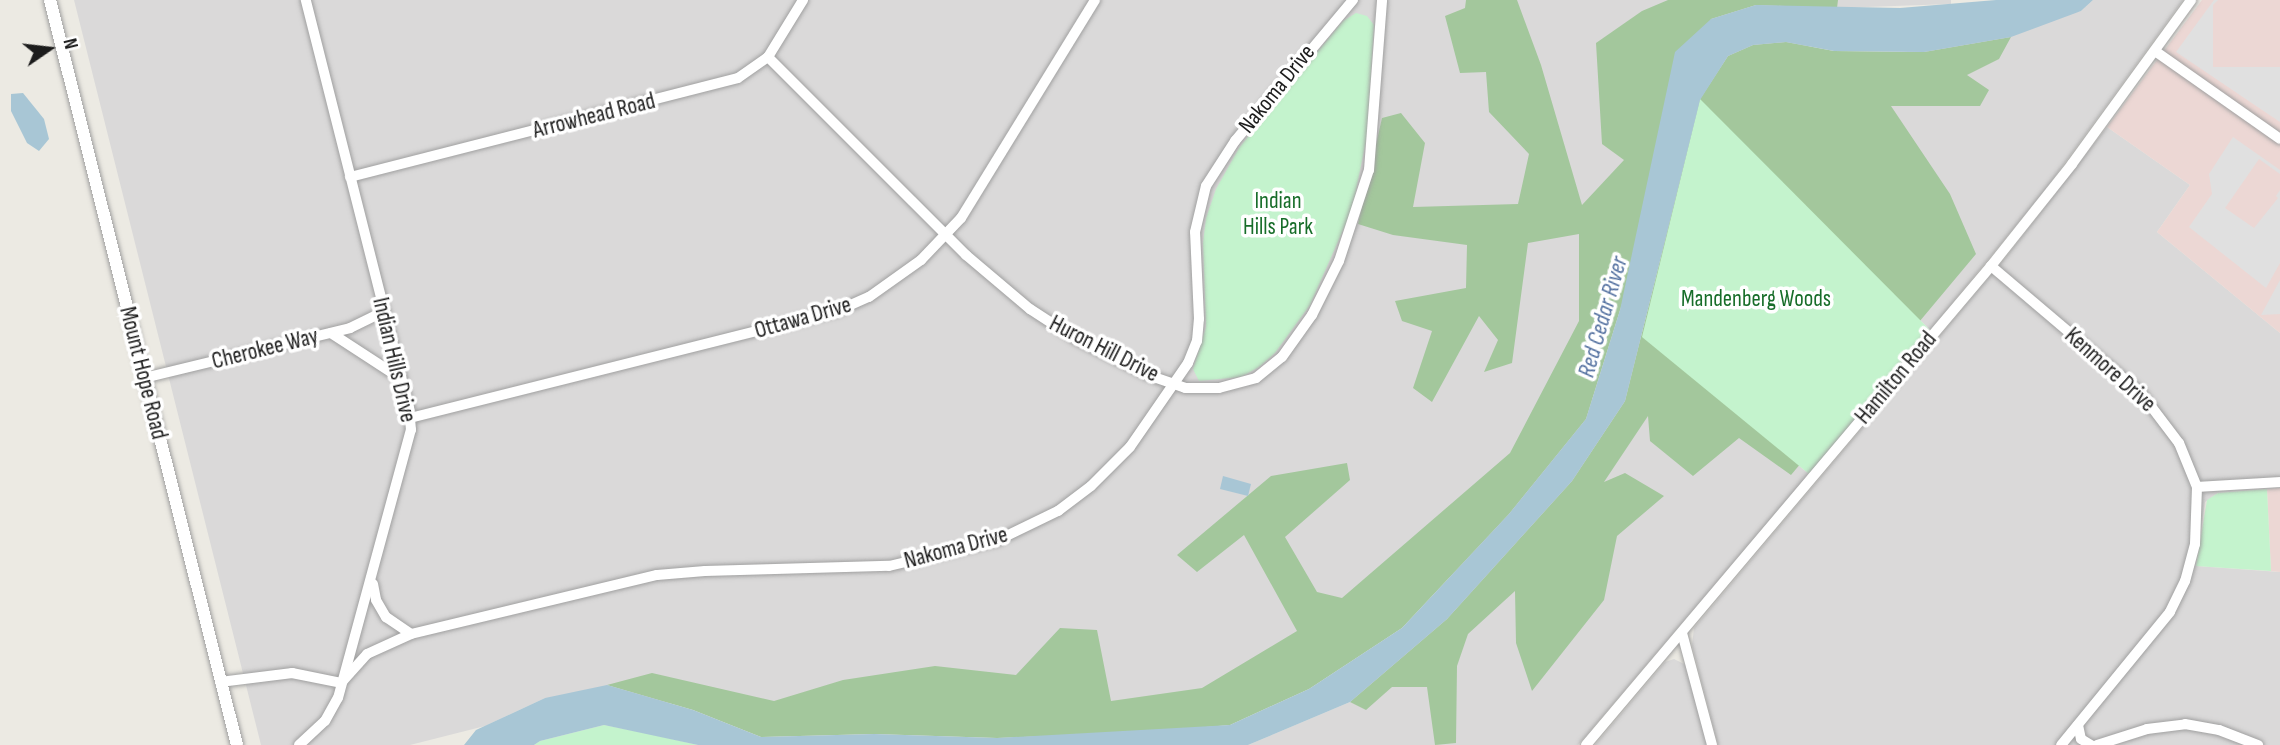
<!DOCTYPE html>
<style>
body{margin:0}
#map{position:relative;width:2280px;height:745px;overflow:hidden;background:#eceae3;font-family:"Sofia Sans Condensed",sans-serif}
div>[style]{position:absolute}
.residential>*{inset:0;background:#dad9d9}
.commercial>*{inset:0;background:#ecd7d4}
.forest>*{inset:0;background:#a3c79c}
.park>*{inset:0;background:#c4f3cd}
.parking>*{inset:0;background:#e0e0e0}
.water>*{inset:0;background:#a8c6d5}
.roads{filter:drop-shadow(0 0 2px #a0a0a0) drop-shadow(0 0 2px #a0a0a0)}
.minor>*{height:10px;margin:-5px;padding:0 5px;transform-origin:5px;border-radius:5px;background:#fff}
.tertiary>*{height:12px;margin:-6px;padding:0 6px;transform-origin:6px;border-radius:6px;background:#fff}
span{translate:-50% -50%;white-space:nowrap;text-align:center;line-height:1.15;-webkit-text-stroke:7px #fff;paint-order:stroke}
.street-label{font-size:23px;color:#1c1c1c}
.park-label{font-size:23px;color:#176d29}
.water-label{font-size:24px;color:#5471a0;font-style:italic}
.north{position:absolute;left:14px;top:14px;width:70px;height:70px;-webkit-text-stroke:5px #fff;paint-order:stroke;rotate:76deg;font-size:19px;font-weight:700;line-height:28px;text-align:center;color:#1c1c1c}
.north::after{content:'';display:block;margin:auto;width:24px;height:32px;background:#1c1c1c;clip-path:polygon(50% 0,100% 100%,50% 72%,0 100%)}
</style>
<div id="map">
<div class="residential">
<div style="clip-path:polygon(74px 0,1951px 0,1951px 4px,1837px 8px,1620px 310px,1586px 419px,1230px 725px,545px 698px,485px 726px,410px 745px,261px 745px)"></div>
<div style="clip-path:polygon(2093px 0,2183px 0,2045px 190px,1930px 330px,1700px 99px,2081px 11px)"></div>
<div style="clip-path:polygon(2107px 127px,2190px 185px,2157px 232px,2280px 333px,2280px 488px,2218px 493px,2205px 502px,2196px 566px,2280px 572px,2280px 745px,1718px 745px,1692px 645px,1694px 628px,2006px 257px)"></div>
<div style="clip-path:polygon(1642px 337px,1809px 474px,1578px 745px,1248px 745px,1350px 702px)"></div>
<div style="clip-path:polygon(1674px 659px,1686px 665px,1708px 745px,1595px 745px,1665px 662px)"></div>
</div>
<div class="commercial">
<div style="clip-path:polygon(2202px 0,2280px 0,2280px 333px,2157px 232px,2190px 185px,2107px 127px)"></div>
<div style="clip-path:polygon(2280px 488px,2280px 572px,2271px 571px,2267px 489px)"></div>
</div>
<div class="forest">
<div style="clip-path:polygon(1466px 0,1517px 0,1541px 65px,1582px 205px,1624px 160px,1602px 144px,1596px 43px,1642px 11px,1668px 0,1838px 0,1837px 8px,1756px 5px,1711px 19px,1586px 419px,1509px 514px,1402px 628px,1309px 689px,1230px 725px,1134px 733px,997px 738px,874px 734px,761px 737px,693px 710px,607px 685px,652px 673px,774px 701px,843px 680px,935px 666px,1016px 675px,1060px 628px,1097px 630px,1111px 701px,1202px 688px,1297px 631px,1244px 535px,1197px 572px,1177px 555px,1271px 476px,1347px 463px,1350px 480px,1285px 537px,1317px 592px,1342px 598px,1510px 453px,1579px 321px,1579px 234px,1528px 243px,1512px 363px,1484px 372px,1498px 340px,1479px 316px,1432px 402px,1413px 388px,1432px 331px,1402px 321px,1395px 301px,1466px 288px,1467px 245px,1393px 235px,1358px 224px,1382px 118px,1401px 113px,1425px 143px,1413px 207px,1518px 204px,1529px 154px,1489px 112px,1486px 72px,1460px 73px,1445px 16px,1465px 8px)"></div>
<div style="clip-path:polygon(2011px 37px,1999px 59px,1967px 75px,1989px 90px,1980px 106px,1891px 106px,1950px 194px,1976px 254px,1791px 475px,1739px 438px,1693px 476px,1650px 441px,1648px 416px,1604px 482px,1625px 473px,1664px 496px,1617px 536px,1604px 600px,1532px 691px,1516px 643px,1515px 591px,1468px 634px,1457px 666px,1456px 743px,1435px 745px,1427px 687px,1392px 687px,1366px 710px,1350px 702px,1447px 619px,1572px 481px,1625px 401px,1700px 99px,1728px 56px,1753px 45px,1786px 42px,1834px 51px,1924px 52px)"></div>
</div>
<div class="park">
<div style="clip-path:polygon(1356px 13px,1367px 16px,1374px 25px,1367px 136px,1352px 210px,1310px 305px,1275px 353px,1259px 367px,1241px 377px,1199px 381px,1193px 369px,1206px 327px,1203px 243px,1206px 218px,1216px 189px,1239px 148px,1269px 110px,1343px 21px)"></div>
<div style="clip-path:polygon(1700px 99px,1930px 330px,1809px 474px,1642px 337px)"></div>
<div style="clip-path:polygon(2267px 489px,2271px 571px,2196px 566px,2207px 500px,2218px 493px)"></div>
<div style="clip-path:polygon(604px 725px,650px 734px,698px 745px,534px 745px,540px 741px)"></div>
</div>
<div class="parking">
<div style="clip-path:polygon(2214px 0,2218px 0,2213px 5px,2213px 67px,2280px 67px,2280px 122px,2176px 52px)"></div>
<div style="clip-path:polygon(2233px 137px,2280px 170px,2280px 174px,2259px 159px,2225px 208px,2254px 228px,2278px 198px,2276px 196px,2280px 190px,2280px 263px,2266px 288px,2189px 227px,2212px 194px,2209px 174px)"></div>
<div style="clip-path:polygon(2280px 280px,2280px 314px,2261px 315px)"></div>
</div>
<div class="water">
<div style="clip-path:polygon(1996px 0,2093px 0,2081px 11px,2011px 37px,1924px 52px,1834px 51px,1786px 42px,1753px 45px,1728px 56px,1700px 100px,1625px 401px,1572px 481px,1447px 619px,1350px 702px,1248px 745px,698px 745px,604px 725px,540px 741px,534px 745px,464px 745px,476px 730px,545px 698px,607px 685px,693px 710px,761px 737px,874px 734px,997px 738px,1230px 725px,1309px 689px,1402px 628px,1509px 514px,1586px 419px,1620px 310px,1675px 52px,1711px 19px,1756px 5px,1900px 8px)"></div>
<div style="clip-path:polygon(23px 93px,44px 119px,49px 139px,39px 151px,27px 143px,11px 111px,11px 94px)"></div>
<div style="clip-path:polygon(1223px 476px,1251px 484px,1248px 496px,1220px 489px)"></div>
</div>
<div class="roads">
<div class="minor">
<div style="left:2155px;top:51px;width:153px;rotate:35.1deg"></div>
<div style="left:768px;top:57px;width:280px;rotate:45deg"></div>
<div style="left:966px;top:255px;width:84px;rotate:40.2deg"></div>
<div style="left:1030px;top:309px;width:55px;rotate:33.1deg"></div>
<div style="left:1076px;top:339px;width:80px;rotate:26.6deg"></div>
<div style="left:1148px;top:375px;width:39px;rotate:19deg"></div>
<div style="left:1185px;top:388px;width:34px"></div>
<div style="left:1219px;top:388px;width:38px;rotate:-15deg"></div>
<div style="left:1256px;top:378px;width:33px;rotate:-39deg"></div>
<div style="left:1282px;top:357px;width:52px;rotate:-54.5deg"></div>
<div style="left:1312px;top:315px;width:60px;rotate:-63.4deg"></div>
<div style="left:1339px;top:261px;width:96px;rotate:-71.8deg"></div>
<div style="left:1369px;top:170px;width:170px;rotate:-85.6deg"></div>
<div style="left:350px;top:177px;width:400px;rotate:-14.3deg"></div>
<div style="left:738px;top:78px;width:37px;rotate:-35deg"></div>
<div style="left:768px;top:57px;width:67px;rotate:-58.4deg"></div>
<div style="left:1991px;top:266px;width:197px;rotate:40.3deg"></div>
<div style="left:2141px;top:393px;width:63px;rotate:52.8deg"></div>
<div style="left:2179px;top:443px;width:48px;rotate:67.8deg"></div>
<div style="left:2197px;top:487px;width:57px;rotate:92deg"></div>
<div style="left:2195px;top:544px;width:38px;rotate:105deg"></div>
<div style="left:2185px;top:581px;width:34px;rotate:116deg"></div>
<div style="left:2170px;top:612px;width:172px;rotate:129.3deg"></div>
<div style="left:331px;top:333px;width:82px;rotate:33.1deg"></div>
<div style="left:144px;top:378px;width:212px;rotate:-13.6deg"></div>
<div style="left:350px;top:328px;width:37px;rotate:-26deg"></div>
<div style="left:410px;top:418px;width:440px;rotate:-14.1deg"></div>
<div style="left:837px;top:311px;width:35px;rotate:-24deg"></div>
<div style="left:869px;top:297px;width:64px;rotate:-35.4deg"></div>
<div style="left:921px;top:260px;width:58px;rotate:-46.4deg"></div>
<div style="left:961px;top:218px;width:256px;rotate:-58.4deg"></div>
<div style="left:2197px;top:487px;width:83px;rotate:-3.4deg"></div>
<div style="left:373px;top:584px;width:16px;rotate:79deg"></div>
<div style="left:376px;top:600px;width:20px;rotate:60deg"></div>
<div style="left:386px;top:617px;width:30px;rotate:34deg"></div>
<div style="left:1682px;top:633px;width:116px;rotate:75deg"></div>
<div style="left:220px;top:682px;width:73px;rotate:-7.1deg"></div>
<div style="left:292px;top:673px;width:50px;rotate:11.5deg"></div>
<div style="left:341px;top:683px;width:39px;rotate:-48deg"></div>
<div style="left:367px;top:654px;width:48px;rotate:-24.4deg"></div>
<div style="left:411px;top:634px;width:253px;rotate:-13.5deg"></div>
<div style="left:657px;top:575px;width:48px;rotate:-4.8deg"></div>
<div style="left:705px;top:571px;width:184px;rotate:-1.6deg"></div>
<div style="left:889px;top:566px;width:112px;rotate:-13.4deg"></div>
<div style="left:998px;top:540px;width:67px;rotate:-25.8deg"></div>
<div style="left:1058px;top:511px;width:41px;rotate:-37.1deg"></div>
<div style="left:1091px;top:486px;width:55px;rotate:-45deg"></div>
<div style="left:1130px;top:447px;width:102px;rotate:-55.4deg"></div>
<div style="left:1188px;top:363px;width:24px;rotate:-68deg"></div>
<div style="left:1197px;top:341px;width:22px;rotate:-85deg"></div>
<div style="left:1199px;top:319px;width:87px;rotate:-92.6deg"></div>
<div style="left:1195px;top:232px;width:47px;rotate:-76.6deg"></div>
<div style="left:1206px;top:186px;width:54px;rotate:-57.2deg"></div>
<div style="left:1235px;top:141px;width:184px;rotate:-50.1deg"></div>
<div style="left:2078px;top:725px;width:14px;rotate:78deg"></div>
<div style="left:2081px;top:739px;width:12px;rotate:31deg"></div>
<div style="left:299px;top:745px;width:35px;rotate:-43deg"></div>
<div style="left:325px;top:721px;width:26px;rotate:-61deg"></div>
<div style="left:338px;top:698px;width:278px;rotate:-74.8deg"></div>
<div style="left:411px;top:430px;width:22px;rotate:-95deg"></div>
<div style="left:409px;top:408px;width:421px;rotate:-104.2deg"></div>
<div style="left:1586px;top:745px;width:627px;rotate:-49.79deg"></div>
<div style="left:1991px;top:266px;width:130px;rotate:-51.5deg"></div>
<div style="left:2072px;top:164px;width:203px;rotate:-54deg"></div>
<div style="left:2097px;top:745px;width:52px;rotate:-17.7deg"></div>
<div style="left:2147px;top:729px;width:38px;rotate:-7deg"></div>
<div style="left:2185px;top:724px;width:35px;rotate:10deg"></div>
<div style="left:2219px;top:730px;width:42px;rotate:21deg"></div>
</div>
<div class="tertiary">
<div style="left:50px;top:0;width:768px;rotate:75.91deg"></div>
</div>
</div>
<div class="street-label">
<span style="left:1277px;top:89px;rotate:-51deg">Nakoma Drive</span>
<span style="left:594px;top:116px;rotate:-14deg">Arrowhead Road</span>
<span style="left:803px;top:318px;rotate:-16deg">Ottawa Drive</span>
<span style="left:265px;top:349px;rotate:-14deg">Cherokee Way</span>
<span style="left:1104px;top:349px;rotate:27deg">Huron Hill Drive</span>
<span style="left:394px;top:360px;rotate:77deg">Indian Hills Drive</span>
<span style="left:2110px;top:370px;rotate:42deg">Kenmore Drive</span>
<span style="left:143px;top:373px;rotate:76deg">Mount Hope Road</span>
<span style="left:1896px;top:378px;rotate:-50deg">Hamilton Road</span>
<span style="left:956px;top:548px;rotate:-15deg">Nakoma Drive</span>
</div>
<div class="park-label">
<span style="left:1278px;top:214px">Indian<br>Hills Park</span>
<span style="left:1756px;top:299px">Mandenberg Woods</span>
</div>
<div class="water-label">
<span style="left:1603px;top:317px;rotate:-74deg">Red Cedar River</span>
</div>
<div class="north">N</div>
</div>
